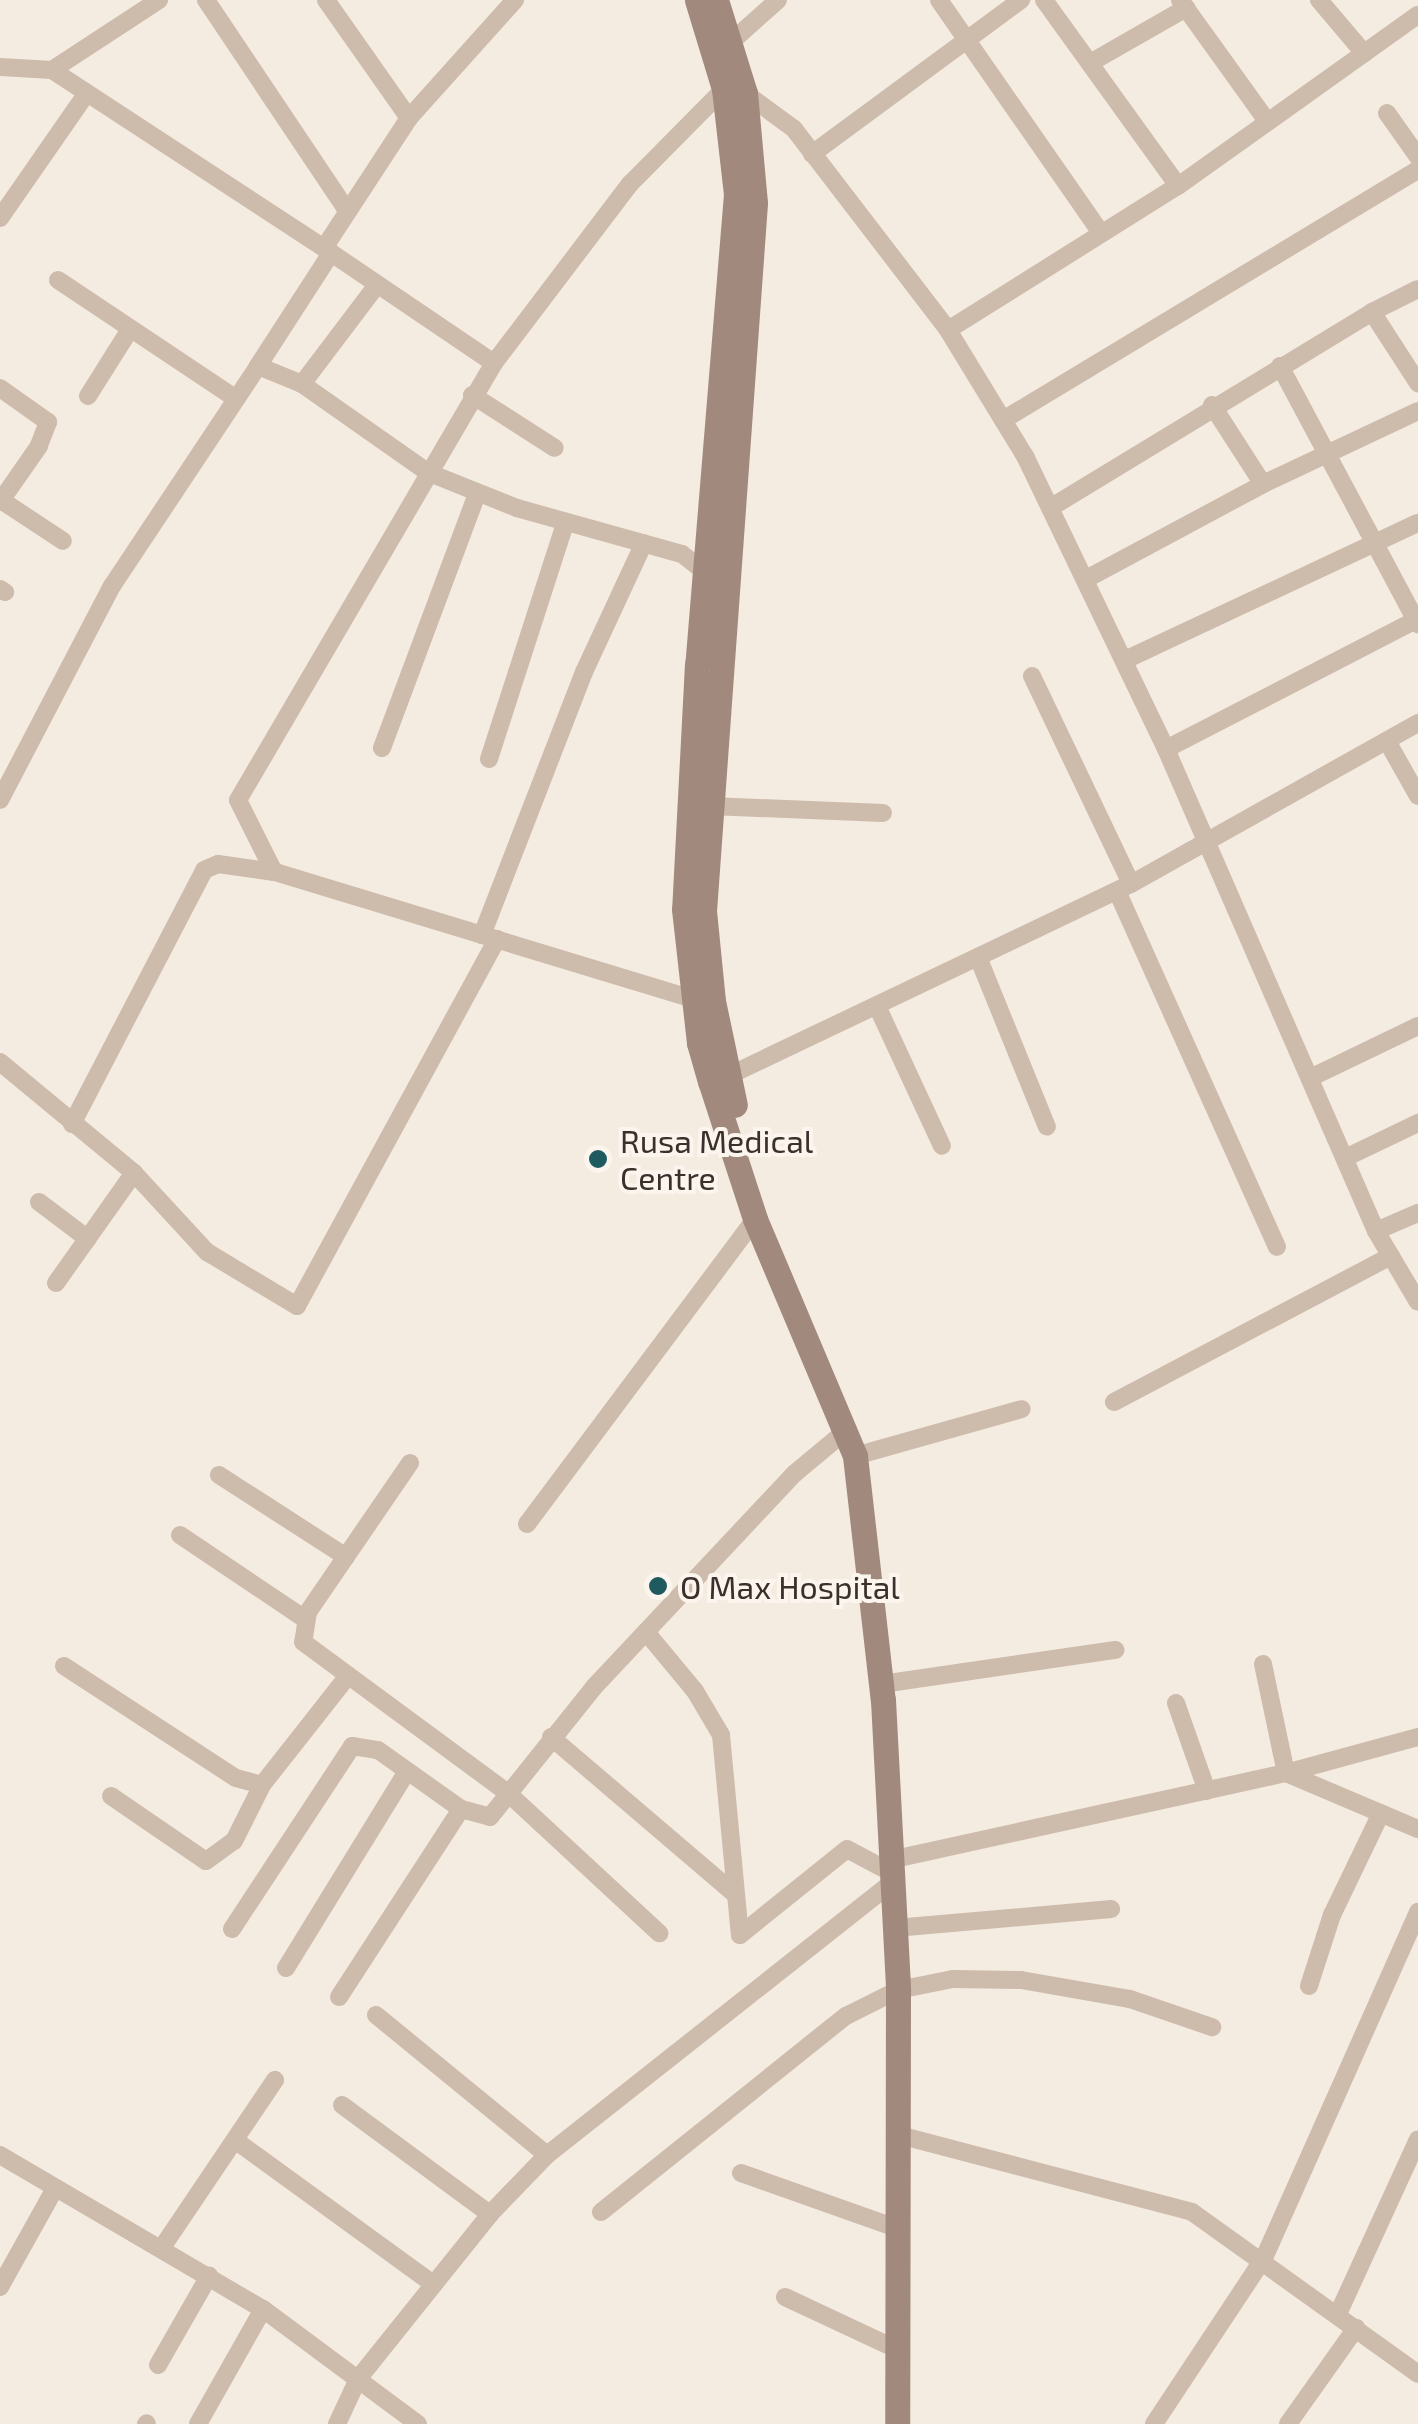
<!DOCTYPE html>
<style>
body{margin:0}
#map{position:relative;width:1418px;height:2424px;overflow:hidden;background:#f4ebe1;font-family:"Exo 2",sans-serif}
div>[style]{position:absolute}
.street>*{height:18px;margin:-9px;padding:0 9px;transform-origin:9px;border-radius:9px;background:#cdbbac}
.secondary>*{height:25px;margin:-12.5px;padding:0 12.5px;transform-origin:12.5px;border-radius:12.5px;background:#a18a7d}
.dots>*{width:28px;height:28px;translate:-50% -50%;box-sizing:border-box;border:5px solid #fbf5ee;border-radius:50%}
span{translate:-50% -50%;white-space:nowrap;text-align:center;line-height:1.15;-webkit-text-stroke:8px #fbf5ee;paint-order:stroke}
.poi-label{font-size:32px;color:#3b302b}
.left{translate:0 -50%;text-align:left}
</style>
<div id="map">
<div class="street">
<div style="left:206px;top:0;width:254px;rotate:56.2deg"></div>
<div style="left:326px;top:0;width:144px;rotate:54.9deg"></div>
<div style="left:939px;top:0;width:284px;rotate:55.2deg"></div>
<div style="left:1044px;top:0;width:229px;rotate:54.2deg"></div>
<div style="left:1180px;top:0;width:149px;rotate:54.3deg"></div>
<div style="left:1319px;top:0;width:70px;rotate:49.7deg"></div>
<div style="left:731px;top:42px;width:63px;rotate:-41.8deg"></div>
<div style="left:1090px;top:63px;width:111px;rotate:-29.8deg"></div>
<div style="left:0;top:67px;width:52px;rotate:3.3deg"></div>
<div style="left:52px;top:70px;width:325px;rotate:33.2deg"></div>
<div style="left:324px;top:248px;width:155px;rotate:-56.8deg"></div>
<div style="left:409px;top:118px;width:159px;rotate:-48.1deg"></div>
<div style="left:52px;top:70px;width:128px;rotate:-33.2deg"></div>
<div style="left:745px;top:93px;width:61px;rotate:36.3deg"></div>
<div style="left:794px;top:129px;width:253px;rotate:52.5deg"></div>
<div style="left:948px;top:330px;width:148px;rotate:58.6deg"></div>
<div style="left:1025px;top:456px;width:325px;rotate:64.3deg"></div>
<div style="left:1166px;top:749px;width:526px;rotate:66.46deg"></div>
<div style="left:1376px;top:1231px;width:82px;rotate:59.4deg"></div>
<div style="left:1387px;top:113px;width:54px;rotate:54.8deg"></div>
<div style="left:812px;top:154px;width:260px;rotate:-36.4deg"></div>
<div style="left:0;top:218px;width:152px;rotate:-55.2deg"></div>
<div style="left:324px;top:248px;width:205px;rotate:34.1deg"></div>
<div style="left:58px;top:280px;width:209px;rotate:33.7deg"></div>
<div style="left:1372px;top:312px;width:51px;rotate:-26.6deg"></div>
<div style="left:948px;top:330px;width:271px;rotate:-32.1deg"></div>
<div style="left:1178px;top:186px;width:295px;rotate:-35.5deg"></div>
<div style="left:258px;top:366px;width:135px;rotate:-57.1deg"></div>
<div style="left:1280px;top:366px;width:293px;rotate:61.9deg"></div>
<div style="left:302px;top:384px;width:124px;rotate:-52.9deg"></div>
<div style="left:0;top:388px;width:59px;rotate:35.3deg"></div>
<div style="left:48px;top:422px;width:26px;rotate:111deg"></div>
<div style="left:39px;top:446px;width:68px;rotate:124.9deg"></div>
<div style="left:472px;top:395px;width:98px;rotate:32.6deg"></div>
<div style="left:88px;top:396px;width:77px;rotate:-57.8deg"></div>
<div style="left:1212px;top:405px;width:94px;rotate:57.2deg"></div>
<div style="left:1263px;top:484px;width:171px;rotate:-25.2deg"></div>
<div style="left:1003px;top:420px;width:484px;rotate:-31.1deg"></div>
<div style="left:1px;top:500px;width:74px;rotate:33.5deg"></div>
<div style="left:1050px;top:508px;width:377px;rotate:-31.3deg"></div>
<div style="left:1372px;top:312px;width:85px;rotate:57.1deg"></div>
<div style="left:1088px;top:578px;width:199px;rotate:-28.2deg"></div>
<div style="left:0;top:589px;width:6px;rotate:31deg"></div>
<div style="left:1125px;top:660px;width:323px;rotate:-25.1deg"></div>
<div style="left:1032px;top:676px;width:230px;rotate:64.5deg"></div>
<div style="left:1387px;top:741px;width:63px;rotate:60.6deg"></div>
<div style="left:382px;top:748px;width:271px;rotate:-69.5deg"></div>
<div style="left:1166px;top:749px;width:284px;rotate:-27.3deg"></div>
<div style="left:489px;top:759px;width:248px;rotate:-72.1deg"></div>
<div style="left:0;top:800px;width:242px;rotate:-62.4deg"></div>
<div style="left:112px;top:586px;width:264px;rotate:-56.4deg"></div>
<div style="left:258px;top:366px;width:48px;rotate:22.2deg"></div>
<div style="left:302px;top:384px;width:153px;rotate:35.1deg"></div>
<div style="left:427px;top:472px;width:97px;rotate:21.8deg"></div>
<div style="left:517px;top:508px;width:171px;rotate:15.6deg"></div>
<div style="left:682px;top:554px;width:31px;rotate:38deg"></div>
<div style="left:710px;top:806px;width:173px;rotate:2.3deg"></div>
<div style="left:1117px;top:891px;width:390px;rotate:65.8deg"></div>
<div style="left:482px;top:935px;width:282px;rotate:-68.8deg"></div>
<div style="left:584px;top:672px;width:142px;rotate:-65.1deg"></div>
<div style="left:978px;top:957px;width:183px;rotate:67.9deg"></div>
<div style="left:693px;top:999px;width:438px;rotate:-163.1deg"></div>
<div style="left:274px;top:872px;width:80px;rotate:-116.6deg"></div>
<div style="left:238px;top:800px;width:506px;rotate:-59.64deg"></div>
<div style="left:494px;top:363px;width:225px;rotate:-52.8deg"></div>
<div style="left:630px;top:184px;width:134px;rotate:-45.3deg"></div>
<div style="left:877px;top:1006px;width:154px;rotate:65.1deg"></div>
<div style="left:0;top:1062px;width:174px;rotate:39.6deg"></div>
<div style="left:134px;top:1173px;width:108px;rotate:47.3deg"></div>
<div style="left:207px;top:1252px;width:105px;rotate:31deg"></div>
<div style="left:297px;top:1306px;width:418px;rotate:-61.4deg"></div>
<div style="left:726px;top:1077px;width:449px;rotate:-25.5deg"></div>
<div style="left:1131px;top:884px;width:329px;rotate:-29.3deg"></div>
<div style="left:1310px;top:1078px;width:120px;rotate:-25.7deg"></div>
<div style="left:72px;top:1124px;width:286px;rotate:-62.5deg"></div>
<div style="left:204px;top:870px;width:15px;rotate:-23deg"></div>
<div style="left:218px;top:864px;width:57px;rotate:8.1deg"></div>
<div style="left:1347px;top:1157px;width:79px;rotate:-25.6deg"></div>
<div style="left:39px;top:1202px;width:61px;rotate:37.1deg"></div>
<div style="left:1376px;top:1231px;width:46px;rotate:-23.2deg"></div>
<div style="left:56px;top:1283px;width:135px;rotate:-54.7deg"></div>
<div style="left:1114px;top:1402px;width:313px;rotate:-27.8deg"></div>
<div style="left:855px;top:1456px;width:173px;rotate:-15.7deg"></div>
<div style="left:410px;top:1463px;width:181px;rotate:124.4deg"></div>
<div style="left:308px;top:1612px;width:30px;rotate:99deg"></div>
<div style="left:303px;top:1642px;width:256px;rotate:36.4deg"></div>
<div style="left:509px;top:1794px;width:205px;rotate:42.8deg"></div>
<div style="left:219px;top:1475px;width:151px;rotate:32.8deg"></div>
<div style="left:527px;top:1524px;width:381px;rotate:-53.2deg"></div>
<div style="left:180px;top:1535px;width:151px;rotate:33.9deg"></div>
<div style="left:646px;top:1632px;width:77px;rotate:50.3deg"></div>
<div style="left:695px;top:1691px;width:51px;rotate:59.4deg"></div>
<div style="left:721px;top:1735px;width:201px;rotate:84.6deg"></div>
<div style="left:740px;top:1935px;width:137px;rotate:-38.8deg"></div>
<div style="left:847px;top:1849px;width:51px;rotate:28.1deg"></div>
<div style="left:1263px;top:1664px;width:111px;rotate:78.1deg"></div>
<div style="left:1286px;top:1773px;width:143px;rotate:23deg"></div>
<div style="left:64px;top:1666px;width:205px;rotate:33.1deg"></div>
<div style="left:236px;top:1778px;width:27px;rotate:15deg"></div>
<div style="left:262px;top:1785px;width:137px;rotate:-51.8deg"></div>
<div style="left:882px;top:1684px;width:236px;rotate:-8.3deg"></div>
<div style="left:1176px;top:1703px;width:93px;rotate:70.6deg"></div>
<div style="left:551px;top:1737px;width:242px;rotate:40.5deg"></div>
<div style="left:111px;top:1796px;width:115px;rotate:34.4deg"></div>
<div style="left:206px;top:1861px;width:34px;rotate:-36deg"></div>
<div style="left:234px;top:1841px;width:63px;rotate:-63.4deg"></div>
<div style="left:890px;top:1860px;width:405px;rotate:-12.4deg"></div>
<div style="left:1286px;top:1773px;width:137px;rotate:-15.3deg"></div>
<div style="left:895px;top:1928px;width:217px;rotate:-5deg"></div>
<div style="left:232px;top:1929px;width:219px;rotate:-56.7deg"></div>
<div style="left:352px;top:1746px;width:26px;rotate:9deg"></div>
<div style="left:378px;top:1750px;width:102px;rotate:35.4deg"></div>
<div style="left:461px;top:1809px;width:30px;rotate:15deg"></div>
<div style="left:490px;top:1817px;width:166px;rotate:-51.3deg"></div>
<div style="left:594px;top:1687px;width:292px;rotate:-46.8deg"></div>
<div style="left:794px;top:1474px;width:70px;rotate:-39.8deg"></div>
<div style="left:286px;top:1968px;width:231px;rotate:-58.4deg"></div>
<div style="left:1309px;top:1986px;width:75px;rotate:-72.1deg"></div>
<div style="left:1332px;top:1915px;width:113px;rotate:-64.3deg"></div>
<div style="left:339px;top:1997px;width:224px;rotate:-57deg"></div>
<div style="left:376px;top:2015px;width:221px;rotate:39.3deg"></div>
<div style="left:342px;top:2105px;width:184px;rotate:36.4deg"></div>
<div style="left:899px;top:2135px;width:303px;rotate:14.7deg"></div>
<div style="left:1192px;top:2212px;width:278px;rotate:35.6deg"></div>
<div style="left:235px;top:2140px;width:245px;rotate:36deg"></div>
<div style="left:0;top:2155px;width:305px;rotate:30.4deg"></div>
<div style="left:263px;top:2309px;width:193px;rotate:36.6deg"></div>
<div style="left:741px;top:2173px;width:164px;rotate:19.5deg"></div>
<div style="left:601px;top:2212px;width:314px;rotate:-38.7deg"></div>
<div style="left:846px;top:2016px;width:58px;rotate:-26.6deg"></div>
<div style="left:898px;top:1990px;width:56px;rotate:-11.3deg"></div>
<div style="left:953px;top:1979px;width:68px;rotate:0.8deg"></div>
<div style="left:1021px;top:1980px;width:111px;rotate:9.9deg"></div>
<div style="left:1130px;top:1999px;width:87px;rotate:18.9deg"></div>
<div style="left:161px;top:2249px;width:204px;rotate:-56deg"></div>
<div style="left:0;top:2287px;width:113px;rotate:-60.9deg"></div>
<div style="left:785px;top:2297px;width:120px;rotate:25.1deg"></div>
<div style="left:1338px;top:2314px;width:192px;rotate:-65.4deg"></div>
<div style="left:158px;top:2365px;width:103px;rotate:-60.2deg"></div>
<div style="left:146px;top:2424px;width:1px;rotate:-45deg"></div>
<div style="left:198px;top:2424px;width:132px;rotate:-60.5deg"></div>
<div style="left:337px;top:2424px;width:50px;rotate:-65deg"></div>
<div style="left:358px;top:2379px;width:211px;rotate:-51.3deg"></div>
<div style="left:490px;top:2214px;width:82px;rotate:-46deg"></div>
<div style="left:547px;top:2155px;width:441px;rotate:-38.3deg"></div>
<div style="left:1154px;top:2424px;width:199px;rotate:-56.5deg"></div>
<div style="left:1264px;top:2258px;width:379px;rotate:-66deg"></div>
<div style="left:1288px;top:2424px;width:118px;rotate:-54.7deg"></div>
</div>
<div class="secondary">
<div style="left:697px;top:0;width:93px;rotate:73.1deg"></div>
<div style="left:724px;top:89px;width:106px;rotate:83.5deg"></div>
<div style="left:736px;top:194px;width:472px;rotate:94.7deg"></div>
<div style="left:697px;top:664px;width:245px;rotate:93deg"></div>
<div style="left:684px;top:909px;width:135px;rotate:83.6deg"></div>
<div style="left:699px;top:1043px;width:40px;rotate:74deg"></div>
<div style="left:710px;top:1081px;width:145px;rotate:71.9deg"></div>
<div style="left:755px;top:1219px;width:257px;rotate:67.1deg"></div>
<div style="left:855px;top:1456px;width:246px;rotate:83.5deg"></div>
<div style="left:883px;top:1700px;width:290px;rotate:87deg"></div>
<div style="left:898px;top:1990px;width:434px;rotate:90.1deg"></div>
<div style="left:716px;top:0;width:97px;rotate:72.7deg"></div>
<div style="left:745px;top:93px;width:110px;rotate:84.8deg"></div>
<div style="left:755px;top:203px;width:710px;rotate:94.12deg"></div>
<div style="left:704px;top:911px;width:90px;rotate:84.3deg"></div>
<div style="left:713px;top:1001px;width:106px;rotate:78.1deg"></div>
</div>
<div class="dots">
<div style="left:598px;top:1159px;background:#1f5a5e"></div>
<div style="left:658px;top:1586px;background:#1f5a5e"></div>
</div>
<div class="poi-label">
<span class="left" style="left:620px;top:1159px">Rusa Medical<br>Centre</span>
<span class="left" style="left:680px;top:1586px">O Max Hospital</span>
</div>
</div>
